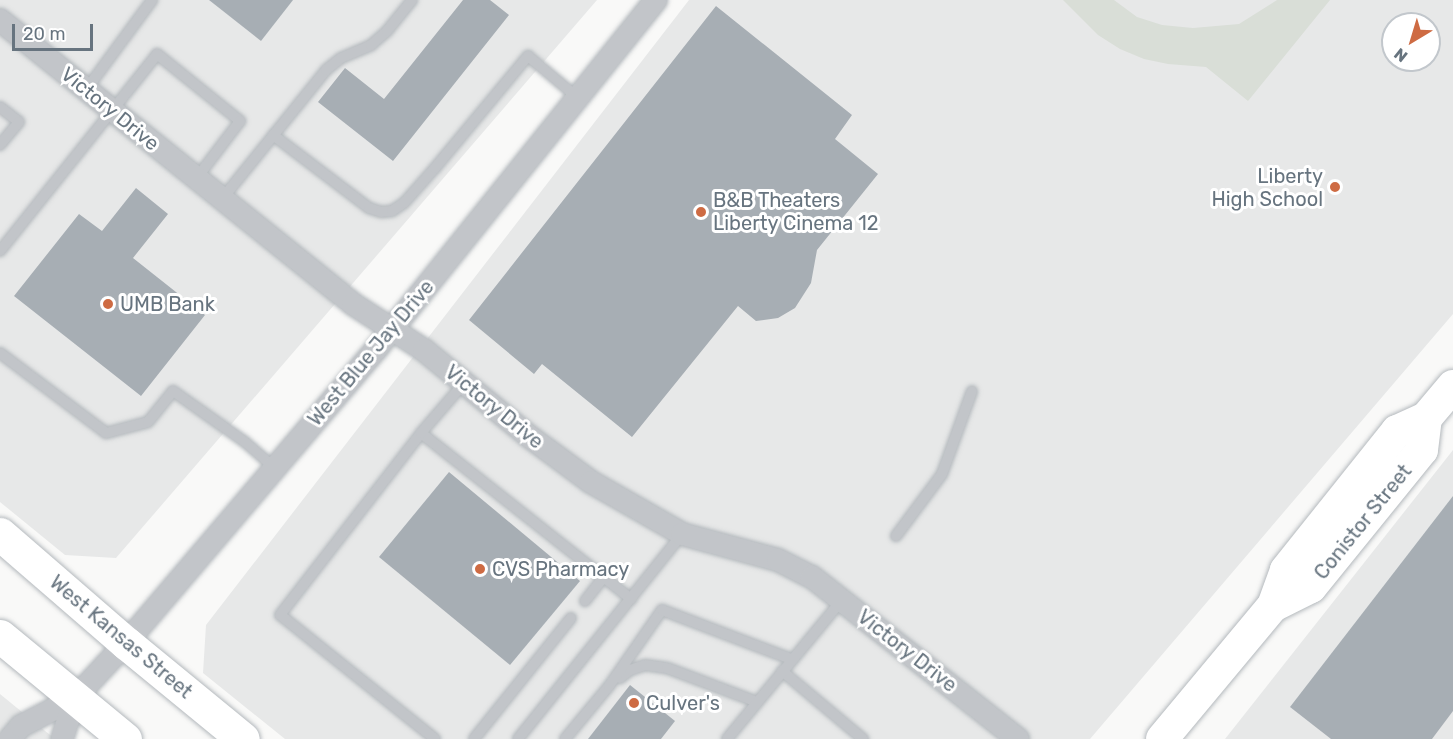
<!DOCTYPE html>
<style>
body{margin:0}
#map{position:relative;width:1453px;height:739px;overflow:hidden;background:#f9f9f8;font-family:Rubik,sans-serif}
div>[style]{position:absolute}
.built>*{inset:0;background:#e7e8e8}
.green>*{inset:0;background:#d9ded7}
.building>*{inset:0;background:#a7aeb4}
.roads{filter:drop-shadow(0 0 2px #b4b9bd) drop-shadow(0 0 2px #b4b9bd)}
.service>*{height:10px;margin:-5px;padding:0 5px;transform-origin:5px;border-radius:5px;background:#c2c5c9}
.minor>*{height:22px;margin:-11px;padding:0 11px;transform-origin:11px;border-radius:11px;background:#c2c5c9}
.secondary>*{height:32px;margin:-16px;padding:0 16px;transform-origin:16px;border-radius:16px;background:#fff}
.trunk>*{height:33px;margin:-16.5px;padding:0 16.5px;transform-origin:16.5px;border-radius:16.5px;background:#fff}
.dots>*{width:16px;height:16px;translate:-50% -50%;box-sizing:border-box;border:3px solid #fff;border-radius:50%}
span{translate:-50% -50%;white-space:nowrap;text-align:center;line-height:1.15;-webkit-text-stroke:6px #fff;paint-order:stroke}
.street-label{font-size:20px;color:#67747f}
.poi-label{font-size:20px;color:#67747f}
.right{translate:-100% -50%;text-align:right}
.left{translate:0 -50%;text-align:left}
.north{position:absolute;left:1381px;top:12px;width:60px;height:60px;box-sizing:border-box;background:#fff;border:2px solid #c2c7cc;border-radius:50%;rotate:218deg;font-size:16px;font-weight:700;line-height:24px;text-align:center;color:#67747f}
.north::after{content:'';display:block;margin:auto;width:21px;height:27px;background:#ce6b43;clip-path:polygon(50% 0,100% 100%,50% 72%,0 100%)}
.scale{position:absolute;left:12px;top:24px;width:81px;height:27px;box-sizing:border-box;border:3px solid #67747f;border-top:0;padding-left:8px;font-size:18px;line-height:21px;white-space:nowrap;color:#67747f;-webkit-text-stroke:4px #fff;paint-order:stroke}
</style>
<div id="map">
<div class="built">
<div style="clip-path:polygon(0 0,597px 0,116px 558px,65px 555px,0 502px)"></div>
<div style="clip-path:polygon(evenodd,689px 0,1453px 0,1453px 314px,1090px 739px,285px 739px,203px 673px,206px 625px,689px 0,1393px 24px,1429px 24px,1429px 60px,1393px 60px,1393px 24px)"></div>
<div style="clip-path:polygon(1453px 450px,1453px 739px,1225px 739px)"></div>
<div style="clip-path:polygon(0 694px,55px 739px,0 739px)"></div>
</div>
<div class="green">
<div style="clip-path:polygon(1063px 0,1114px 0,1137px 17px,1162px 25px,1193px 28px,1239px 24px,1277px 0,1330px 0,1248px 101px,1206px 67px,1168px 64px,1144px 59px,1120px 49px,1098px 35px)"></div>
</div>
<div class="building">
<div style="clip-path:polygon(209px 0,293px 0,261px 41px)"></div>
<div style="clip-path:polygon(463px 0,490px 0,509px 15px,393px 161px,318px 102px,345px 68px,384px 99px)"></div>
<div style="clip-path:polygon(716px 6px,852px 115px,835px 139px,878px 174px,817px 250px,811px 283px,795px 308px,778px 318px,756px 321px,738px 306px,632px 437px,542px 364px,534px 374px,469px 320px)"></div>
<div style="clip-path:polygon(136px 188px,168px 214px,133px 258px,205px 315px,141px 396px,14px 296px,79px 214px,102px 231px)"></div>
<div style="clip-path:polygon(449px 472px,580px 581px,510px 665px,379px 557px)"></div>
<div style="clip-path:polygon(1453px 496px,1453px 711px,1432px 739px,1331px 739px,1290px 707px)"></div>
<div style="clip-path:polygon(630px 685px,675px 721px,661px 739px,588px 739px)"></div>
</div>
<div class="roads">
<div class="service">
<div style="left:86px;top:90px;width:112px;rotate:-53.7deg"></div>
<div style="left:0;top:107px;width:24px;rotate:38deg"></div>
<div style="left:19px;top:122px;width:30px;rotate:130deg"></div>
<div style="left:273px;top:135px;width:121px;rotate:37.2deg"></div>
<div style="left:369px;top:208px;width:13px;rotate:18deg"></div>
<div style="left:381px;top:212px;width:11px;rotate:-5deg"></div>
<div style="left:392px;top:211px;width:14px;rotate:-34deg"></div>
<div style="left:404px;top:203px;width:47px;rotate:-48.5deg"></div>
<div style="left:435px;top:168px;width:146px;rotate:-50.3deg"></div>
<div style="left:528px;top:56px;width:65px;rotate:40deg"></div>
<div style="left:222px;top:199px;width:166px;rotate:-51.1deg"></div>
<div style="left:326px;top:70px;width:19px;rotate:-39deg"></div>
<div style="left:341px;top:58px;width:33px;rotate:-23deg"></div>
<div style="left:371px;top:45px;width:21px;rotate:-41deg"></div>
<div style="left:387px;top:31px;width:40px;rotate:-51deg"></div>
<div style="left:0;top:251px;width:252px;rotate:-51.4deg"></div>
<div style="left:157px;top:54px;width:107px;rotate:38.9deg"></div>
<div style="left:240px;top:121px;width:73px;rotate:127.2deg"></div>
<div style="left:0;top:353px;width:133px;rotate:37deg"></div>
<div style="left:106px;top:433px;width:43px;rotate:-14.7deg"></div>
<div style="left:148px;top:422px;width:40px;rotate:-51deg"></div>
<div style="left:173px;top:391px;width:88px;rotate:35.3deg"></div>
<div style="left:245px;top:442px;width:40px;rotate:41deg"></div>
<div style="left:421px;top:433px;width:268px;rotate:38.3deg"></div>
<div style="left:896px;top:536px;width:77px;rotate:-53.4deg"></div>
<div style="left:942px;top:474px;width:88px;rotate:-70.1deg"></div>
<div style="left:585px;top:601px;width:31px;rotate:-52deg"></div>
<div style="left:782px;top:671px;width:106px;rotate:40deg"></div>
<div style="left:620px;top:678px;width:13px;rotate:-39deg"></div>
<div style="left:630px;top:670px;width:16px;rotate:-18deg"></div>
<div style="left:645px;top:665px;width:22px;rotate:8deg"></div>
<div style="left:667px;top:668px;width:96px;rotate:20.7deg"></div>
<div style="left:435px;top:739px;width:198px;rotate:-141.3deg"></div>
<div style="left:280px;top:615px;width:230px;rotate:-52.2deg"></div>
<div style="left:421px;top:433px;width:66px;rotate:-49.3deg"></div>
<div style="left:474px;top:739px;width:155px;rotate:-51.3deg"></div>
<div style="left:518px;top:739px;width:263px;rotate:-51.3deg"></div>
<div style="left:565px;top:739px;width:69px;rotate:-50.3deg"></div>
<div style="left:609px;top:686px;width:93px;rotate:-55.1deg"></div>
<div style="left:662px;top:610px;width:138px;rotate:20.8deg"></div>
<div style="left:727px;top:739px;width:180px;rotate:-50.4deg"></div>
</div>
<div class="minor">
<div style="left:0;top:20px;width:453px;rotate:38.8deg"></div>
<div style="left:353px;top:304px;width:85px;rotate:32.9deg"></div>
<div style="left:424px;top:350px;width:137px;rotate:39.4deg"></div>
<div style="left:530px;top:437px;width:76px;rotate:36.4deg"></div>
<div style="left:591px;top:482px;width:105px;rotate:29.7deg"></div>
<div style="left:682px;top:534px;width:99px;rotate:15.2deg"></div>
<div style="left:778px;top:560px;width:38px;rotate:27deg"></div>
<div style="left:812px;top:577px;width:262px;rotate:38.2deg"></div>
<div style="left:10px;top:739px;width:17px;rotate:-50deg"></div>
<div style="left:21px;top:726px;width:61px;rotate:-27.4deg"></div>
<div style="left:75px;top:698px;width:75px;rotate:-47.2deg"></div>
<div style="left:126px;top:643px;width:387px;rotate:-49.6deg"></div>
<div style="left:377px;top:348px;width:446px;rotate:-51.3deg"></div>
<div style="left:62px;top:739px;width:43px;rotate:-72.4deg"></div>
</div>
<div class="secondary">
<div style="left:1273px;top:606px;width:42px;rotate:-26.6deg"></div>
<div style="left:1311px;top:587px;width:176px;rotate:-51deg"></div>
<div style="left:1422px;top:450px;width:32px;rotate:-83deg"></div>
<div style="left:1162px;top:739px;width:173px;rotate:-50.2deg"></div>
<div style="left:1273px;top:606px;width:38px;rotate:-70deg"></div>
<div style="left:1286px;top:570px;width:178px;rotate:-51.4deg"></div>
<div style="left:1397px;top:431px;width:32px;rotate:-24deg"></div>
<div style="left:1426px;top:418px;width:42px;rotate:-49.8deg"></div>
</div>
<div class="trunk">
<div style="left:0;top:534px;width:167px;rotate:40.9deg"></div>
<div style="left:126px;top:643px;width:151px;rotate:39.4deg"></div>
<div style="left:0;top:636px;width:162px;rotate:39.5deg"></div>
</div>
</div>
<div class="dots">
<div style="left:1335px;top:187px;background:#ce6b43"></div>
<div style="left:701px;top:212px;background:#ce6b43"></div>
<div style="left:108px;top:304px;background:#ce6b43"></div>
<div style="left:480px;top:569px;background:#ce6b43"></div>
<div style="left:634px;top:703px;background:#ce6b43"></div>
</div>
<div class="street-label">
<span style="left:110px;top:109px;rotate:39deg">Victory Drive</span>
<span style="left:371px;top:353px;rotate:-50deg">West Blue Jay Drive</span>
<span style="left:494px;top:407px;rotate:39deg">Victory Drive</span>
<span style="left:1363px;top:522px;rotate:-51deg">Conistor Street</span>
<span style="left:121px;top:637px;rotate:40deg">West Kansas Street</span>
<span style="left:907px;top:651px;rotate:38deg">Victory Drive</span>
</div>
<div class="poi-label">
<span class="right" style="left:1323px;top:188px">Liberty<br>High School</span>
<span class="left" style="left:713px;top:212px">B&amp;B Theaters<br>Liberty Cinema 12</span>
<span class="left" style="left:120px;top:304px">UMB Bank</span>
<span class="left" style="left:492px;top:569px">CVS Pharmacy</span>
<span class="left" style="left:646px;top:703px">Culver's</span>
</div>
<div class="north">N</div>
<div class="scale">20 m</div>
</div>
